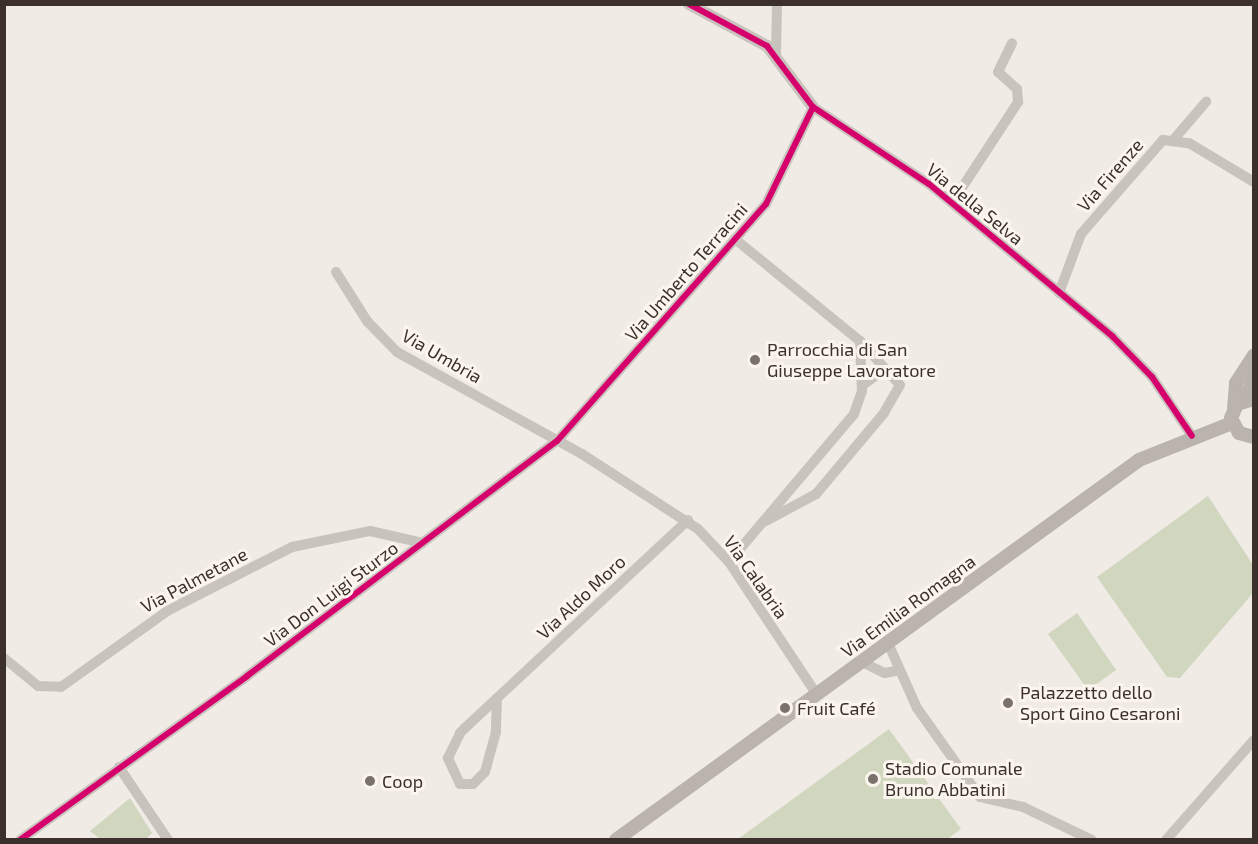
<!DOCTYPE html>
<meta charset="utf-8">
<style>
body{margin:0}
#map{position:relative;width:1258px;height:844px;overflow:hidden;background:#f0ebe5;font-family:"Exo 2",sans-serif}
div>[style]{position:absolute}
.green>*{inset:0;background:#d1d6bf}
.minor>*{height:10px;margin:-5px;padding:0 5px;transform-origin:5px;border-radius:5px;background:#c9c3be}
.tertiary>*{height:12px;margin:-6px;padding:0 6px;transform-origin:6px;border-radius:6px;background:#c9c3be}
.secondary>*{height:14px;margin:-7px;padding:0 7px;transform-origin:7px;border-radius:7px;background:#bab3ae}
.cycleway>*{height:6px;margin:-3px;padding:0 3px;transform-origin:3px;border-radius:3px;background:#d6006c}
.dots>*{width:16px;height:16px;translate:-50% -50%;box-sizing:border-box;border:3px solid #fbf5ee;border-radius:50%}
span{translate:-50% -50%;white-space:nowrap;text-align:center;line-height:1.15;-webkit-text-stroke:6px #fbf5ee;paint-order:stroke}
.street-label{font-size:18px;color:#3b302b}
.poi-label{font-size:18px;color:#3b302b}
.left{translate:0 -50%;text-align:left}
.frame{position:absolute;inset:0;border:6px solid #3b302b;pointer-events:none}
</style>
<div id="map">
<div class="green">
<div style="clip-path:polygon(1208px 496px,1253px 565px,1253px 593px,1180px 678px,1167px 677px,1097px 577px)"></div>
<div style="clip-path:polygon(1077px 613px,1116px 670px,1088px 690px,1048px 634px)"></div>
<div style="clip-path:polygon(889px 729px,961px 829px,946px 840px,738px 839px)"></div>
<div style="clip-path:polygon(130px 798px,152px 833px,146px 839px,100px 839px,90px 831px)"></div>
</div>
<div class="minor">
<div style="left:776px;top:56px;width:52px;rotate:-88.9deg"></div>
<div style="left:1175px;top:138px;width:48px;rotate:-49.3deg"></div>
<div style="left:952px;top:203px;width:121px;rotate:-56.8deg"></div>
<div style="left:1018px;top:102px;width:13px;rotate:-94deg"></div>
<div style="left:1017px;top:89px;width:25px;rotate:-138deg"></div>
<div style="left:998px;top:72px;width:32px;rotate:-64deg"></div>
<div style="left:735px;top:239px;width:161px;rotate:39.2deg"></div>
<div style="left:860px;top:341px;width:59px;rotate:47.7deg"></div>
<div style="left:900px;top:385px;width:32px;rotate:120deg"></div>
<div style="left:884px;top:413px;width:106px;rotate:130deg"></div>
<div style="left:816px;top:494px;width:57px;rotate:151.6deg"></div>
<div style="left:336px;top:272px;width:58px;rotate:57.7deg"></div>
<div style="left:367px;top:321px;width:43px;rotate:45.9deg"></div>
<div style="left:397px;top:352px;width:211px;rotate:28.9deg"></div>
<div style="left:582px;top:454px;width:138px;rotate:32.9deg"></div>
<div style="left:698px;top:529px;width:45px;rotate:46.8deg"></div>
<div style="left:729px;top:562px;width:159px;rotate:56.5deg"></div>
<div style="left:1059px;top:293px;width:63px;rotate:-69.6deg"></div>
<div style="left:1081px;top:234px;width:125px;rotate:-48.9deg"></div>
<div style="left:1163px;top:140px;width:26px;rotate:7deg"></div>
<div style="left:1189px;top:143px;width:76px;rotate:31deg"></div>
<div style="left:863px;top:385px;width:22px;rotate:-36deg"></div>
<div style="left:881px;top:372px;width:14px;rotate:8deg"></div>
<div style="left:729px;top:562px;width:194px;rotate:-49.8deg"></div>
<div style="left:854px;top:414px;width:24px;rotate:-71deg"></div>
<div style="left:862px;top:391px;width:50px;rotate:-92.3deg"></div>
<div style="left:888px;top:643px;width:71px;rotate:66deg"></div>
<div style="left:917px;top:708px;width:109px;rotate:54.7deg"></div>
<div style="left:980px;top:797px;width:44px;rotate:13.1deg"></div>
<div style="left:1023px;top:807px;width:76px;rotate:25.6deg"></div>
<div style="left:4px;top:658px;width:44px;rotate:39.5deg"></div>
<div style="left:38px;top:686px;width:23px;rotate:2deg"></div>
<div style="left:61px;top:687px;width:130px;rotate:-35.6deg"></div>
<div style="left:167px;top:611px;width:140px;rotate:-27.1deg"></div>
<div style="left:292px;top:547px;width:80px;rotate:-11.6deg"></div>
<div style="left:370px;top:531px;width:54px;rotate:12.8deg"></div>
<div style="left:862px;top:662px;width:25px;rotate:26deg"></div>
<div style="left:885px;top:673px;width:15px;rotate:-11deg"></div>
<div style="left:497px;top:698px;width:34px;rotate:92deg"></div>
<div style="left:496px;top:732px;width:41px;rotate:105.4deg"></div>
<div style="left:485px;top:772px;width:17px;rotate:135deg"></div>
<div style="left:473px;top:784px;width:13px;rotate:180deg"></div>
<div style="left:460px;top:784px;width:29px;rotate:-115deg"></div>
<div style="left:448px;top:758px;width:28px;rotate:-64deg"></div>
<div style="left:460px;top:733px;width:7px;rotate:-45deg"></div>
<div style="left:465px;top:728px;width:305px;rotate:-43deg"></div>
<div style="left:119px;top:767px;width:88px;rotate:56.1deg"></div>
<div style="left:20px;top:840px;width:280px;rotate:-35.8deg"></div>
<div style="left:247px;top:676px;width:389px;rotate:-37.2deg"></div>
<div style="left:557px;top:441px;width:316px;rotate:-48.6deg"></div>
<div style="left:766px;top:204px;width:108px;rotate:-64.1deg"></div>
<div style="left:813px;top:107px;width:139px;rotate:33.6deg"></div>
<div style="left:929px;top:184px;width:239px;rotate:39.7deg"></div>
<div style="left:1113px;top:337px;width:56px;rotate:45.7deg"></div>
<div style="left:1152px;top:377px;width:71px;rotate:55.9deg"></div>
<div style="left:1166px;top:840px;width:133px;rotate:-48.7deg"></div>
</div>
<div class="tertiary">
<div style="left:689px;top:4px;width:89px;rotate:28.3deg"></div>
<div style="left:767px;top:46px;width:76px;rotate:53deg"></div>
</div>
<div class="secondary">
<div style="left:1254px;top:399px;width:18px;rotate:164deg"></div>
<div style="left:1237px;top:404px;width:15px;rotate:113deg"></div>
<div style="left:1231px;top:418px;width:17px;rotate:62deg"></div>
<div style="left:1239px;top:433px;width:16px;rotate:15deg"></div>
<div style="left:1245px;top:400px;width:24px;rotate:-68deg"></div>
<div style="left:1234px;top:408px;width:25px;rotate:-85deg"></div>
<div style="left:1236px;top:383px;width:33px;rotate:-57deg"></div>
<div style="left:616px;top:840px;width:646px;rotate:-36deg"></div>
<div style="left:1139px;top:460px;width:100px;rotate:-21.7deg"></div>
</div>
<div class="cycleway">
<div style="left:689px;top:4px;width:89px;rotate:28.3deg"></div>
<div style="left:767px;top:46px;width:76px;rotate:53deg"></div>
<div style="left:813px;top:107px;width:139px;rotate:33.6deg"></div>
<div style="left:929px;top:184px;width:239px;rotate:39.7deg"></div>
<div style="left:1113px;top:337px;width:56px;rotate:45.7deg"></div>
<div style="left:1152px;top:377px;width:71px;rotate:55.9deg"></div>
<div style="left:20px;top:840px;width:280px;rotate:-35.8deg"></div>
<div style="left:247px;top:676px;width:389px;rotate:-37.2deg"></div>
<div style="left:557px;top:441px;width:316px;rotate:-48.6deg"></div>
<div style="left:766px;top:204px;width:108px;rotate:-64.1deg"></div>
</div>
<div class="dots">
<div style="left:755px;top:360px;background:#7a716c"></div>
<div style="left:1008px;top:703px;background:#7a716c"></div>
<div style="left:785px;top:708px;background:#7a716c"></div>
<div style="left:873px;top:779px;background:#7a716c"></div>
<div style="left:370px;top:781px;background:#7a716c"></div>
</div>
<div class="street-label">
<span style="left:1110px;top:175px;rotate:-49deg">Via Firenze</span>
<span style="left:975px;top:204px;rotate:39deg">Via della Selva</span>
<span style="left:686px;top:272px;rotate:-49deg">Via Umberto Terracini</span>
<span style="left:442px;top:356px;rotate:30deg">Via Umbria</span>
<span style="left:756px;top:577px;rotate:55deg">Via Calabria</span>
<span style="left:194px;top:580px;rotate:-28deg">Via Palmetane</span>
<span style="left:331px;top:594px;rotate:-37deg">Via Don Luigi Sturzo</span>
<span style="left:581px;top:597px;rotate:-43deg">Via Aldo Moro</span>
<span style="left:908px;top:606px;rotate:-36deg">Via Emilia Romagna</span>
</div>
<div class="poi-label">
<span class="left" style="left:767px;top:360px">Parrocchia di San<br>Giuseppe Lavoratore</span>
<span class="left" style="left:1020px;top:703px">Palazzetto dello<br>Sport Gino Cesaroni</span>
<span class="left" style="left:797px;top:708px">Fruit Café</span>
<span class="left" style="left:885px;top:779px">Stadio Comunale<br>Bruno Abbatini</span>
<span class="left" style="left:382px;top:781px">Coop</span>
</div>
<div class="frame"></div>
</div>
